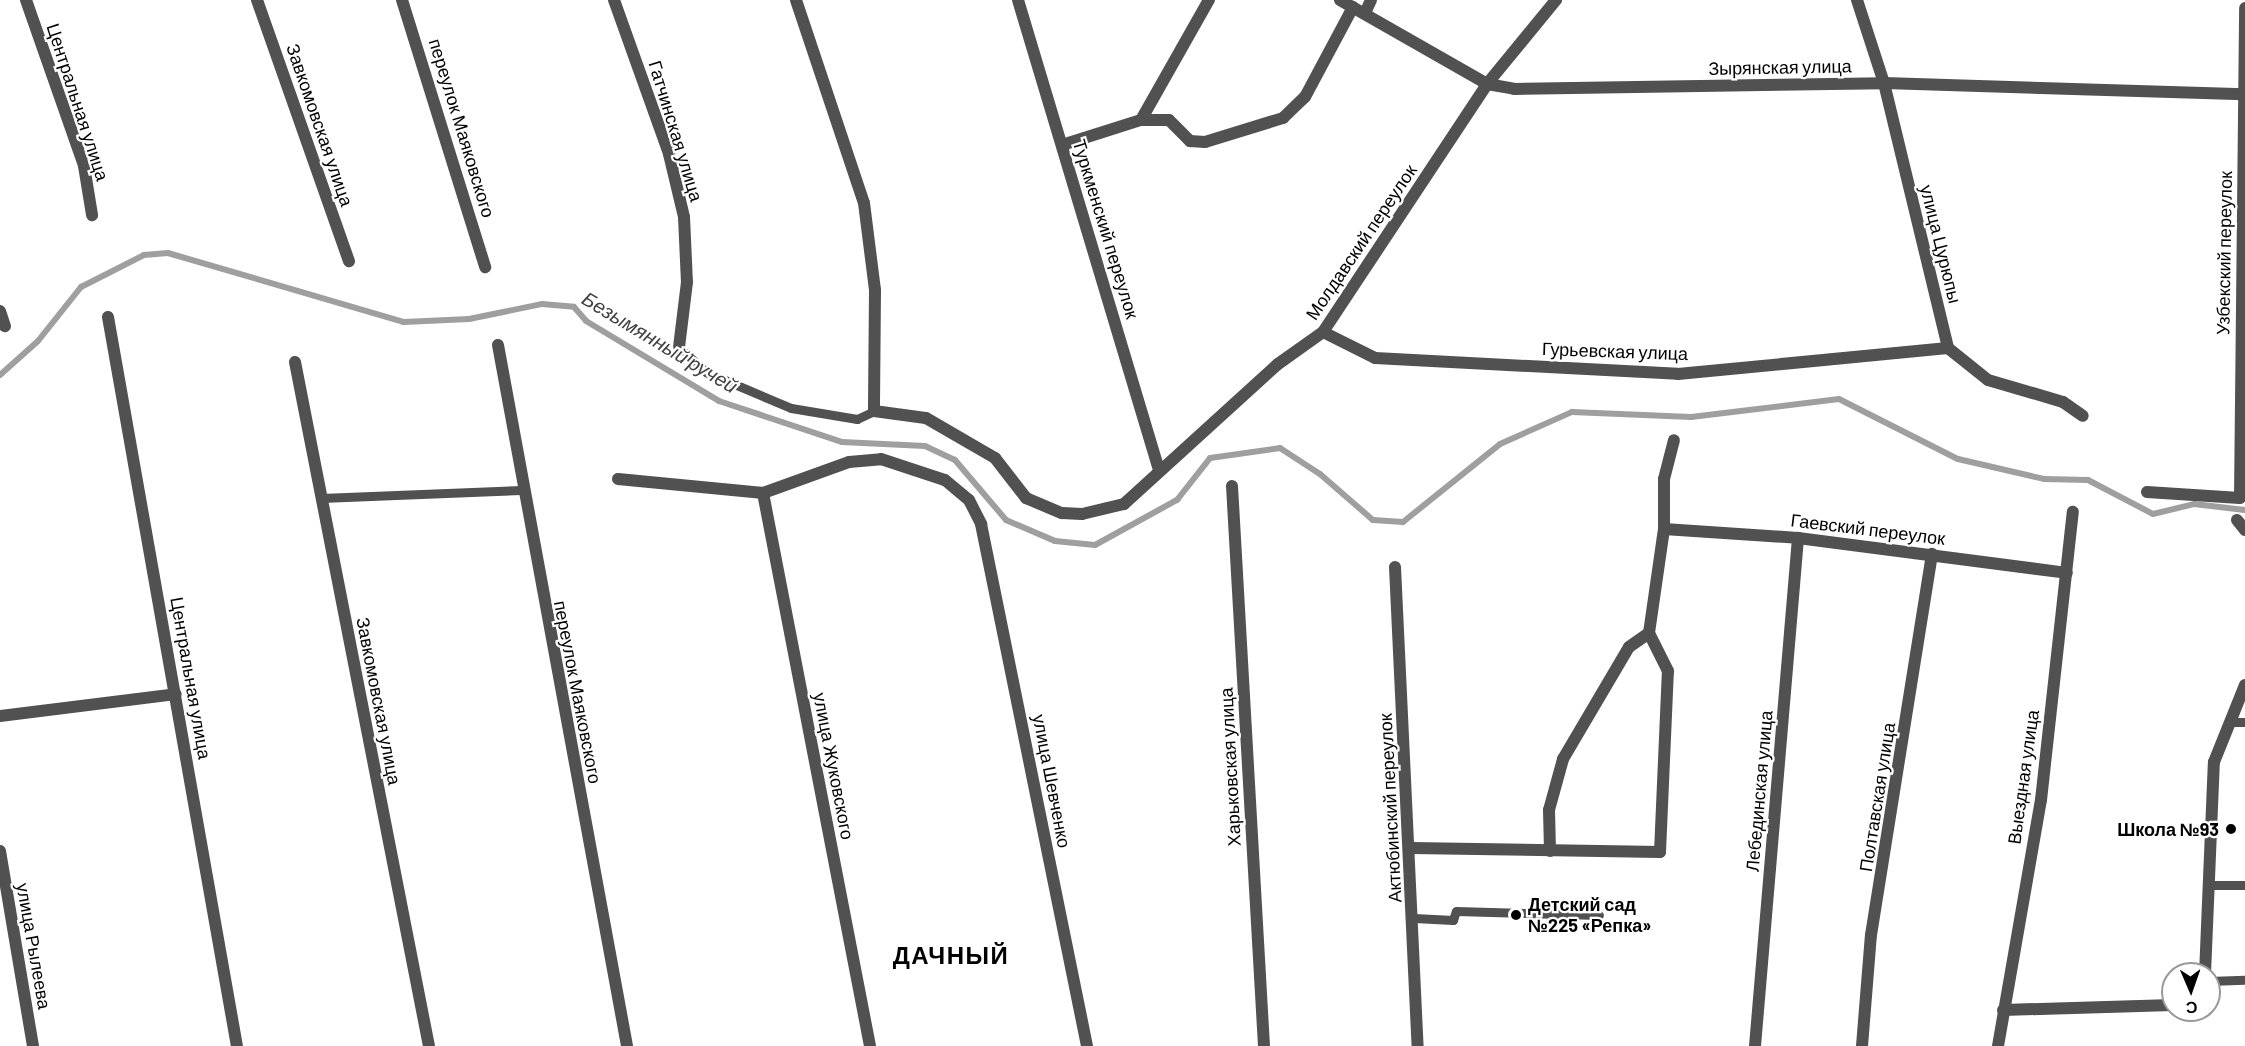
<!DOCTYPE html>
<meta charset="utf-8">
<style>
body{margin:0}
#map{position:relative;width:2245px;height:1046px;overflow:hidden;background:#fff;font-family:Barlow,sans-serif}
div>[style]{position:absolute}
.stream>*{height:6px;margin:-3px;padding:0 3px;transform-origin:3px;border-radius:3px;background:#9f9f9f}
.service>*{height:9px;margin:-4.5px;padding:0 4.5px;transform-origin:4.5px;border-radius:4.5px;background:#515151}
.minor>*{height:12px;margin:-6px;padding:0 6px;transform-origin:6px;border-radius:6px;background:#515151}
.dots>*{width:16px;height:16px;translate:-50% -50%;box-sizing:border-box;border:3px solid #fff;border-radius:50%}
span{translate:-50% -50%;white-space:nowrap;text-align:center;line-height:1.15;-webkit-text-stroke:4.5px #fff;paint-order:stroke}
.street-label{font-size:18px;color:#000}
.poi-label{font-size:18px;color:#000;font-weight:700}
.right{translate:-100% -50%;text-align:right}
.left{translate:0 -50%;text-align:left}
.water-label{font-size:20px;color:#404040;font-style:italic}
.district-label{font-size:24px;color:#000;font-weight:700;letter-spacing:1.5px}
.north{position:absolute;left:2161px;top:962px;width:60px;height:60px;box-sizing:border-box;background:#fff;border:2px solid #999;border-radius:50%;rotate:178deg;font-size:16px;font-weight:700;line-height:24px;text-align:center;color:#000}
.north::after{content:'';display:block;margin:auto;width:21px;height:27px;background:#000;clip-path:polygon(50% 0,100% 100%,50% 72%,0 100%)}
</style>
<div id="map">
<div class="stream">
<div style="left:0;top:375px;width:51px;rotate:-41.8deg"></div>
<div style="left:38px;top:341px;width:69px;rotate:-51.5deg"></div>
<div style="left:81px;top:287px;width:71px;rotate:-26.9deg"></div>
<div style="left:144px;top:255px;width:24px;rotate:-5deg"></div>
<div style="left:168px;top:253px;width:246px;rotate:16.3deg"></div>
<div style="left:404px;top:322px;width:65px;rotate:-2.6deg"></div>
<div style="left:469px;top:319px;width:75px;rotate:-11.6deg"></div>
<div style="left:542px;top:304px;width:32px;rotate:5deg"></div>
<div style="left:574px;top:307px;width:18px;rotate:49deg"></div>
<div style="left:586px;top:321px;width:155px;rotate:31deg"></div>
<div style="left:719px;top:401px;width:130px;rotate:18.4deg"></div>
<div style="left:842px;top:442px;width:83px;rotate:2.8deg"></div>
<div style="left:925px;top:446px;width:33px;rotate:25deg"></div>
<div style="left:955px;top:460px;width:79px;rotate:49.6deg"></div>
<div style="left:1006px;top:520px;width:53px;rotate:23.2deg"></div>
<div style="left:1055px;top:541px;width:40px;rotate:5.7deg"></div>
<div style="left:1095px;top:545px;width:94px;rotate:-28.8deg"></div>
<div style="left:1177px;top:500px;width:53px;rotate:-51.8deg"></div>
<div style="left:1210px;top:458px;width:71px;rotate:-8.1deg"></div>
<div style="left:1280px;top:448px;width:48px;rotate:33deg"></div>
<div style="left:1320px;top:474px;width:70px;rotate:41deg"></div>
<div style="left:1373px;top:520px;width:30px;rotate:4deg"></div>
<div style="left:1403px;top:522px;width:124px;rotate:-38.8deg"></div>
<div style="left:1500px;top:444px;width:79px;rotate:-24deg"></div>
<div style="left:1572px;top:412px;width:119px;rotate:2.4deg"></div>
<div style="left:1691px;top:417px;width:149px;rotate:-6.9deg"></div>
<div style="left:1839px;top:399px;width:133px;rotate:26.8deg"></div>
<div style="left:1958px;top:459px;width:88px;rotate:13.1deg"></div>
<div style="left:2044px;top:479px;width:44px;rotate:1.3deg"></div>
<div style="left:2088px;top:480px;width:73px;rotate:27.6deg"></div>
<div style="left:2153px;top:514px;width:42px;rotate:-13.7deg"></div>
<div style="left:2194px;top:504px;width:51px;rotate:6.7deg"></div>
</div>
<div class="service">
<div style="left:679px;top:347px;width:37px;rotate:43deg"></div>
<div style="left:706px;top:372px;width:92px;rotate:23deg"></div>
<div style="left:791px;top:408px;width:67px;rotate:9.5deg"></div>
<div style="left:857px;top:419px;width:19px;rotate:-25deg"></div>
<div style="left:321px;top:498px;width:200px;rotate:-2.3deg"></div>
<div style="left:2231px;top:722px;width:14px"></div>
<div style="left:2207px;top:885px;width:38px"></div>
<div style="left:1414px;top:918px;width:39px;rotate:3deg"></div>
<div style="left:1453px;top:920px;width:9px;rotate:-72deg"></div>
<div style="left:1456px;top:911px;width:143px;rotate:1.6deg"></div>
<div style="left:2209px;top:981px;width:36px;rotate:-2deg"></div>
</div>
<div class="minor">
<div style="left:26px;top:0;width:176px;rotate:70.7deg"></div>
<div style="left:84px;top:166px;width:50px;rotate:80.7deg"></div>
<div style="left:257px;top:0;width:277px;rotate:70.6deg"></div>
<div style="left:402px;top:0;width:280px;rotate:72.7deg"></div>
<div style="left:614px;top:0;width:164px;rotate:70.3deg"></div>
<div style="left:669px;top:154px;width:65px;rotate:76.6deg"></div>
<div style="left:684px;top:217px;width:65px;rotate:87.4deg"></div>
<div style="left:687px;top:282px;width:65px;rotate:97deg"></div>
<div style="left:796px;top:0;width:214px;rotate:71.5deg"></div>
<div style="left:864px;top:203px;width:88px;rotate:82.8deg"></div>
<div style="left:875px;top:290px;width:121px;rotate:90.5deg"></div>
<div style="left:874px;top:411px;width:52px;rotate:7.7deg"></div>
<div style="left:926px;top:418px;width:80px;rotate:30.1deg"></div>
<div style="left:995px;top:458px;width:51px;rotate:52.2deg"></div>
<div style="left:1026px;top:498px;width:39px;rotate:23deg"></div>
<div style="left:1062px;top:513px;width:20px;rotate:3deg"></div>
<div style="left:1082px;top:514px;width:43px;rotate:-13.4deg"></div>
<div style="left:1124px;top:504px;width:208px;rotate:-42.3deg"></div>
<div style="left:1278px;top:364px;width:55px;rotate:-35.4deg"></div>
<div style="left:1323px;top:332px;width:297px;rotate:-56.5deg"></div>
<div style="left:1487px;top:84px;width:109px;rotate:-50.6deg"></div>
<div style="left:1018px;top:0;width:488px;rotate:73.3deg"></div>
<div style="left:1340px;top:0;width:169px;rotate:29.7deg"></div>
<div style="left:1487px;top:84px;width:27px;rotate:10deg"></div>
<div style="left:1514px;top:89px;width:370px;rotate:-0.9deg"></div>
<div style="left:1884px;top:83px;width:360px;rotate:1.8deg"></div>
<div style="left:1857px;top:0;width:87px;rotate:72deg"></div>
<div style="left:1884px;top:83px;width:273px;rotate:76.4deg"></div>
<div style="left:1948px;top:348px;width:51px;rotate:38.7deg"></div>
<div style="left:1988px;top:380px;width:78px;rotate:16.3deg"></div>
<div style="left:2063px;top:402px;width:24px;rotate:35deg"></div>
<div style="left:1365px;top:13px;width:14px;rotate:-65deg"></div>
<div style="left:1141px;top:120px;width:28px"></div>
<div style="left:1169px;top:120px;width:30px;rotate:45deg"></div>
<div style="left:1190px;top:141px;width:15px;rotate:4deg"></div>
<div style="left:1205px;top:142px;width:82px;rotate:-17.1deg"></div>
<div style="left:1283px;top:118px;width:30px;rotate:-44deg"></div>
<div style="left:1305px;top:97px;width:102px;rotate:-61.9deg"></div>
<div style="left:1062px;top:145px;width:83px;rotate:-17.6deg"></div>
<div style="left:1141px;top:120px;width:138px;rotate:-60.5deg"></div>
<div style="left:0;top:311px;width:16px;rotate:72deg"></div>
<div style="left:108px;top:317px;width:740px;rotate:79.97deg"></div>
<div style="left:1323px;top:332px;width:58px;rotate:26.6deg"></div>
<div style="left:1375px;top:358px;width:303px;rotate:3deg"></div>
<div style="left:1678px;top:374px;width:271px;rotate:-5.5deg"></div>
<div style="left:498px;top:345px;width:713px;rotate:79.57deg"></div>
<div style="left:295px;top:362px;width:697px;rotate:78.92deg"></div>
<div style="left:618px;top:479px;width:146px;rotate:5.5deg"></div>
<div style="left:763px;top:493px;width:91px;rotate:-19.8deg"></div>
<div style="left:849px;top:462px;width:32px;rotate:-5deg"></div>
<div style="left:881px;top:459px;width:67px;rotate:18.2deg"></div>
<div style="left:945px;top:480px;width:31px;rotate:40deg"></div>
<div style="left:969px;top:500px;width:27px;rotate:63deg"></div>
<div style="left:981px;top:524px;width:533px;rotate:78.52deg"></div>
<div style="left:1232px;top:486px;width:561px;rotate:86.73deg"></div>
<div style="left:2147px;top:492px;width:93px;rotate:3.7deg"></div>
<div style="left:2240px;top:498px;width:490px;rotate:-89.4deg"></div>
<div style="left:763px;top:493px;width:563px;rotate:79.05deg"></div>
<div style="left:2237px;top:520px;width:13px;rotate:51deg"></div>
<div style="left:1664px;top:529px;width:134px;rotate:3.8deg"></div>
<div style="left:1798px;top:538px;width:271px;rotate:7.4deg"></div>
<div style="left:1395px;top:567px;width:480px;rotate:87.3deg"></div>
<div style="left:0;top:716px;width:177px;rotate:-7.1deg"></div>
<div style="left:1411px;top:848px;width:249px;rotate:0.9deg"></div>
<div style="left:1660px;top:852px;width:181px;rotate:-87.5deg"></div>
<div style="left:1668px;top:671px;width:42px;rotate:-116.6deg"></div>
<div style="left:1649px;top:633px;width:105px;rotate:-81.8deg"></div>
<div style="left:1664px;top:529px;width:50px;rotate:-90deg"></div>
<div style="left:1664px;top:479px;width:40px;rotate:-75.6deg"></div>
<div style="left:0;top:851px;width:198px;rotate:80.4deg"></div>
<div style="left:1550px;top:851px;width:41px;rotate:-91.4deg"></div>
<div style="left:1549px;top:810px;width:53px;rotate:-74.6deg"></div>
<div style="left:1563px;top:759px;width:130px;rotate:-59.5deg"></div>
<div style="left:1629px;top:647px;width:24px;rotate:-35deg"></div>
<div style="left:2205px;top:974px;width:212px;rotate:-87.6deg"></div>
<div style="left:2214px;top:762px;width:83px;rotate:-68.1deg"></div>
<div style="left:2003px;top:1010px;width:170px;rotate:-1.7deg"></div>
<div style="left:1755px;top:1046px;width:510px;rotate:-85.16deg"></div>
<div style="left:1862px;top:1046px;width:111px;rotate:-85.4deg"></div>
<div style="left:1871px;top:935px;width:386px;rotate:-80.9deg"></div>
<div style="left:1998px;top:1046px;width:250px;rotate:-80.1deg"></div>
<div style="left:2041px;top:800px;width:290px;rotate:-83.7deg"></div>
</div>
<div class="dots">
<div style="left:2231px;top:829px;background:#000"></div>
<div style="left:1516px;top:915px;background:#000"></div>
</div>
<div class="street-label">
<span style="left:1780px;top:67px;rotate:-1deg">Зырянская улица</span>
<span style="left:78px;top:102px;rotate:72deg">Центральная улица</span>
<span style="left:320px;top:125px;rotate:71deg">Завкомовская улица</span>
<span style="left:462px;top:128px;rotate:73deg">переулок Маяковского</span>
<span style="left:676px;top:131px;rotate:73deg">Гатчинская улица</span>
<span style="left:1106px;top:229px;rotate:73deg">Туркменский переулок</span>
<span style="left:1361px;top:242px;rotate:-56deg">Молдавский переулок</span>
<span style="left:1941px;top:244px;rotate:76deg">улица Цурюпы</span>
<span style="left:2224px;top:253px;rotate:-89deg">Узбекский переулок</span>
<span style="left:1615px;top:351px;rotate:2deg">Гурьевская улица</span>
<span style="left:1868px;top:529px;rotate:7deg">Гаевский переулок</span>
<span style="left:191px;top:678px;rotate:80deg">Центральная улица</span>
<span style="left:578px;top:692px;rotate:79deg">переулок Маяковского</span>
<span style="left:379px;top:701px;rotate:79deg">Завкомовская улица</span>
<span style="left:834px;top:766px;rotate:79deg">улица Жуковского</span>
<span style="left:1230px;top:767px;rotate:-93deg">Харьковская улица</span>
<span style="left:2023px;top:777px;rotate:-82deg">Выездная улица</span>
<span style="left:1052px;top:781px;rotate:79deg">улица Шевченко</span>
<span style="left:1759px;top:791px;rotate:-85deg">Лебединская улица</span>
<span style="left:1877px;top:797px;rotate:-81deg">Полтавская улица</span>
<span style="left:1390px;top:808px;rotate:-93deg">Актюбинский переулок</span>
<span style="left:34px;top:946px;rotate:80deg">улица Рылеева</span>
</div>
<div class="poi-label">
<span class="right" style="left:2219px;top:829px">Школа №93</span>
<span class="left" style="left:1528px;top:915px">Детский сад<br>№225 «Репка»</span>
</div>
<div class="water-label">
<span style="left:660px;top:342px;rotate:31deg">Безымянный ручей</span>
</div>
<div class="district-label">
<span style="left:951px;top:955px">ДАЧНЫЙ</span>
</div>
<div class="north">С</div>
</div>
